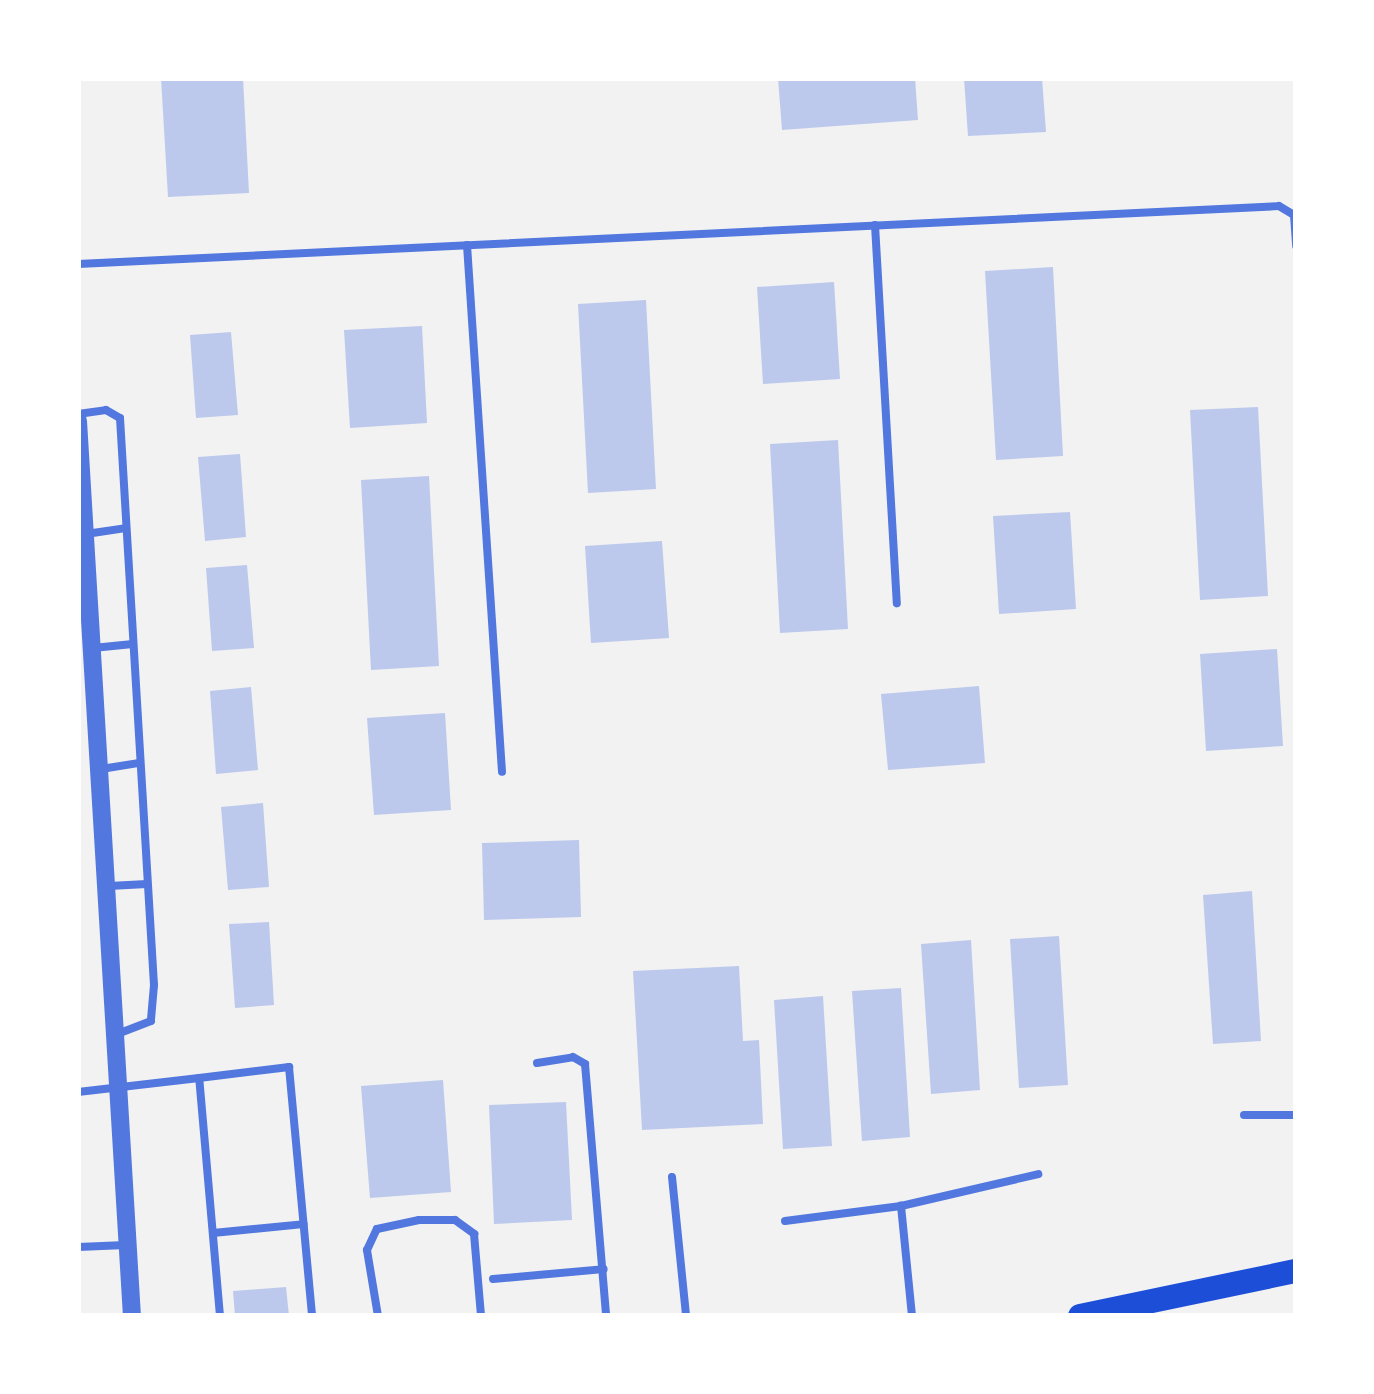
<!DOCTYPE html>
<style>
body{margin:0}
#map{position:relative;width:1374px;height:1394px;overflow:hidden;background:#f2f2f2;font-family:"Archivo Narrow",sans-serif}
div>[style]{position:absolute}
.building>*{inset:0;background:#bdc9ec}
.service>*{height:8px;margin:-4px;padding:0 4px;transform-origin:4px;border-radius:4px;background:#5277de}
.tertiary>*{height:18px;margin:-9px;padding:0 9px;transform-origin:9px;border-radius:9px;background:#5277de}
.primary>*{height:24px;margin:-12px;padding:0 12px;transform-origin:12px;border-radius:12px;background:#1d4ed8}
span{translate:-50% -50%;white-space:nowrap;text-align:center;line-height:1.15;-webkit-text-stroke:12px #fff;paint-order:stroke}
.frame{position:absolute;inset:0;border:81px solid #fff;pointer-events:none}
</style>
<div id="map">
<div class="building">
<div style="clip-path:polygon(161px 78px,243px 78px,249px 193px,168px 197px)"></div>
<div style="clip-path:polygon(778px 78px,915px 78px,918px 120px,782px 130px)"></div>
<div style="clip-path:polygon(964px 78px,1042px 78px,1046px 132px,968px 136px)"></div>
<div style="clip-path:polygon(1053px 267px,1063px 456px,996px 460px,985px 271px)"></div>
<div style="clip-path:polygon(834px 282px,840px 379px,763px 384px,757px 287px)"></div>
<div style="clip-path:polygon(646px 300px,656px 489px,588px 493px,578px 304px)"></div>
<div style="clip-path:polygon(422px 326px,427px 423px,350px 428px,344px 330px)"></div>
<div style="clip-path:polygon(231px 332px,238px 415px,196px 418px,190px 335px)"></div>
<div style="clip-path:polygon(1258px 407px,1268px 596px,1200px 600px,1190px 410px)"></div>
<div style="clip-path:polygon(838px 440px,848px 629px,780px 633px,770px 444px)"></div>
<div style="clip-path:polygon(240px 454px,246px 537px,205px 541px,198px 457px)"></div>
<div style="clip-path:polygon(429px 476px,439px 666px,371px 670px,361px 480px)"></div>
<div style="clip-path:polygon(1070px 512px,1076px 609px,999px 614px,993px 516px)"></div>
<div style="clip-path:polygon(662px 541px,669px 638px,591px 643px,585px 546px)"></div>
<div style="clip-path:polygon(247px 565px,254px 648px,212px 651px,206px 568px)"></div>
<div style="clip-path:polygon(1277px 649px,1283px 746px,1206px 751px,1200px 654px)"></div>
<div style="clip-path:polygon(979px 686px,985px 763px,888px 770px,881px 694px)"></div>
<div style="clip-path:polygon(251px 687px,258px 770px,216px 774px,210px 691px)"></div>
<div style="clip-path:polygon(445px 713px,451px 810px,374px 815px,367px 718px)"></div>
<div style="clip-path:polygon(263px 803px,269px 887px,228px 890px,221px 807px)"></div>
<div style="clip-path:polygon(579px 840px,581px 917px,484px 920px,482px 843px)"></div>
<div style="clip-path:polygon(1252px 891px,1261px 1041px,1213px 1044px,1203px 895px)"></div>
<div style="clip-path:polygon(269px 922px,274px 1005px,235px 1008px,229px 924px)"></div>
<div style="clip-path:polygon(1059px 936px,1068px 1085px,1019px 1088px,1010px 939px)"></div>
<div style="clip-path:polygon(971px 940px,980px 1090px,931px 1094px,921px 944px)"></div>
<div style="clip-path:polygon(739px 966px,743px 1041px,759px 1040px,763px 1124px,642px 1130px,633px 971px)"></div>
<div style="clip-path:polygon(901px 988px,910px 1137px,862px 1141px,852px 991px)"></div>
<div style="clip-path:polygon(823px 996px,832px 1146px,783px 1149px,774px 1000px)"></div>
<div style="clip-path:polygon(443px 1080px,451px 1192px,370px 1198px,361px 1086px)"></div>
<div style="clip-path:polygon(566px 1102px,572px 1220px,494px 1224px,489px 1105px)"></div>
<div style="clip-path:polygon(286px 1287px,289px 1316px,235px 1316px,233px 1291px)"></div>
</div>
<div class="service">
<div style="left:875px;top:225px;width:379px;rotate:86.7deg"></div>
<div style="left:467px;top:245px;width:528px;rotate:86.2deg"></div>
<div style="left:78px;top:264px;width:1202px;rotate:-2.76deg"></div>
<div style="left:1279px;top:206px;width:17px;rotate:31deg"></div>
<div style="left:1294px;top:215px;width:31px;rotate:86deg"></div>
<div style="left:78px;top:414px;width:28px;rotate:-8deg"></div>
<div style="left:106px;top:410px;width:16px;rotate:30deg"></div>
<div style="left:120px;top:418px;width:568px;rotate:86.57deg"></div>
<div style="left:154px;top:985px;width:36px;rotate:95deg"></div>
<div style="left:151px;top:1021px;width:34px;rotate:159deg"></div>
<div style="left:86px;top:534px;width:40px;rotate:-8.5deg"></div>
<div style="left:93px;top:648px;width:40px;rotate:-5.7deg"></div>
<div style="left:101px;top:769px;width:39px;rotate:-9deg"></div>
<div style="left:109px;top:886px;width:38px;rotate:-3deg"></div>
<div style="left:537px;top:1063px;width:36px;rotate:-9deg"></div>
<div style="left:573px;top:1057px;width:14px;rotate:30deg"></div>
<div style="left:585px;top:1064px;width:253px;rotate:85.2deg"></div>
<div style="left:78px;top:1092px;width:122px;rotate:-6.6deg"></div>
<div style="left:1244px;top:1115px;width:52px"></div>
<div style="left:672px;top:1177px;width:140px;rotate:84.2deg"></div>
<div style="left:785px;top:1221px;width:117px;rotate:-7.4deg"></div>
<div style="left:213px;top:1233px;width:91px;rotate:-5.6deg"></div>
<div style="left:78px;top:1247px;width:48px;rotate:-2.4deg"></div>
<div style="left:493px;top:1279px;width:111px;rotate:-5.1deg"></div>
<div style="left:220px;top:1316px;width:239px;rotate:-95deg"></div>
<div style="left:199px;top:1078px;width:91px;rotate:-7deg"></div>
<div style="left:289px;top:1067px;width:250px;rotate:84.7deg"></div>
<div style="left:378px;top:1316px;width:67px;rotate:-99.5deg"></div>
<div style="left:367px;top:1250px;width:23px;rotate:-65deg"></div>
<div style="left:377px;top:1229px;width:43px;rotate:-12.1deg"></div>
<div style="left:419px;top:1220px;width:36px"></div>
<div style="left:455px;top:1220px;width:24px;rotate:36deg"></div>
<div style="left:474px;top:1234px;width:82px;rotate:85.1deg"></div>
<div style="left:912px;top:1316px;width:111px;rotate:-95.7deg"></div>
<div style="left:901px;top:1206px;width:141px;rotate:-13.1deg"></div>
</div>
<div class="tertiary">
<div style="left:78px;top:421px;width:897px;rotate:86.55deg"></div>
</div>
<div class="primary">
<div style="left:1080px;top:1316px;width:221px;rotate:-11.8deg"></div>
</div>
<div class="frame"></div>
</div>
